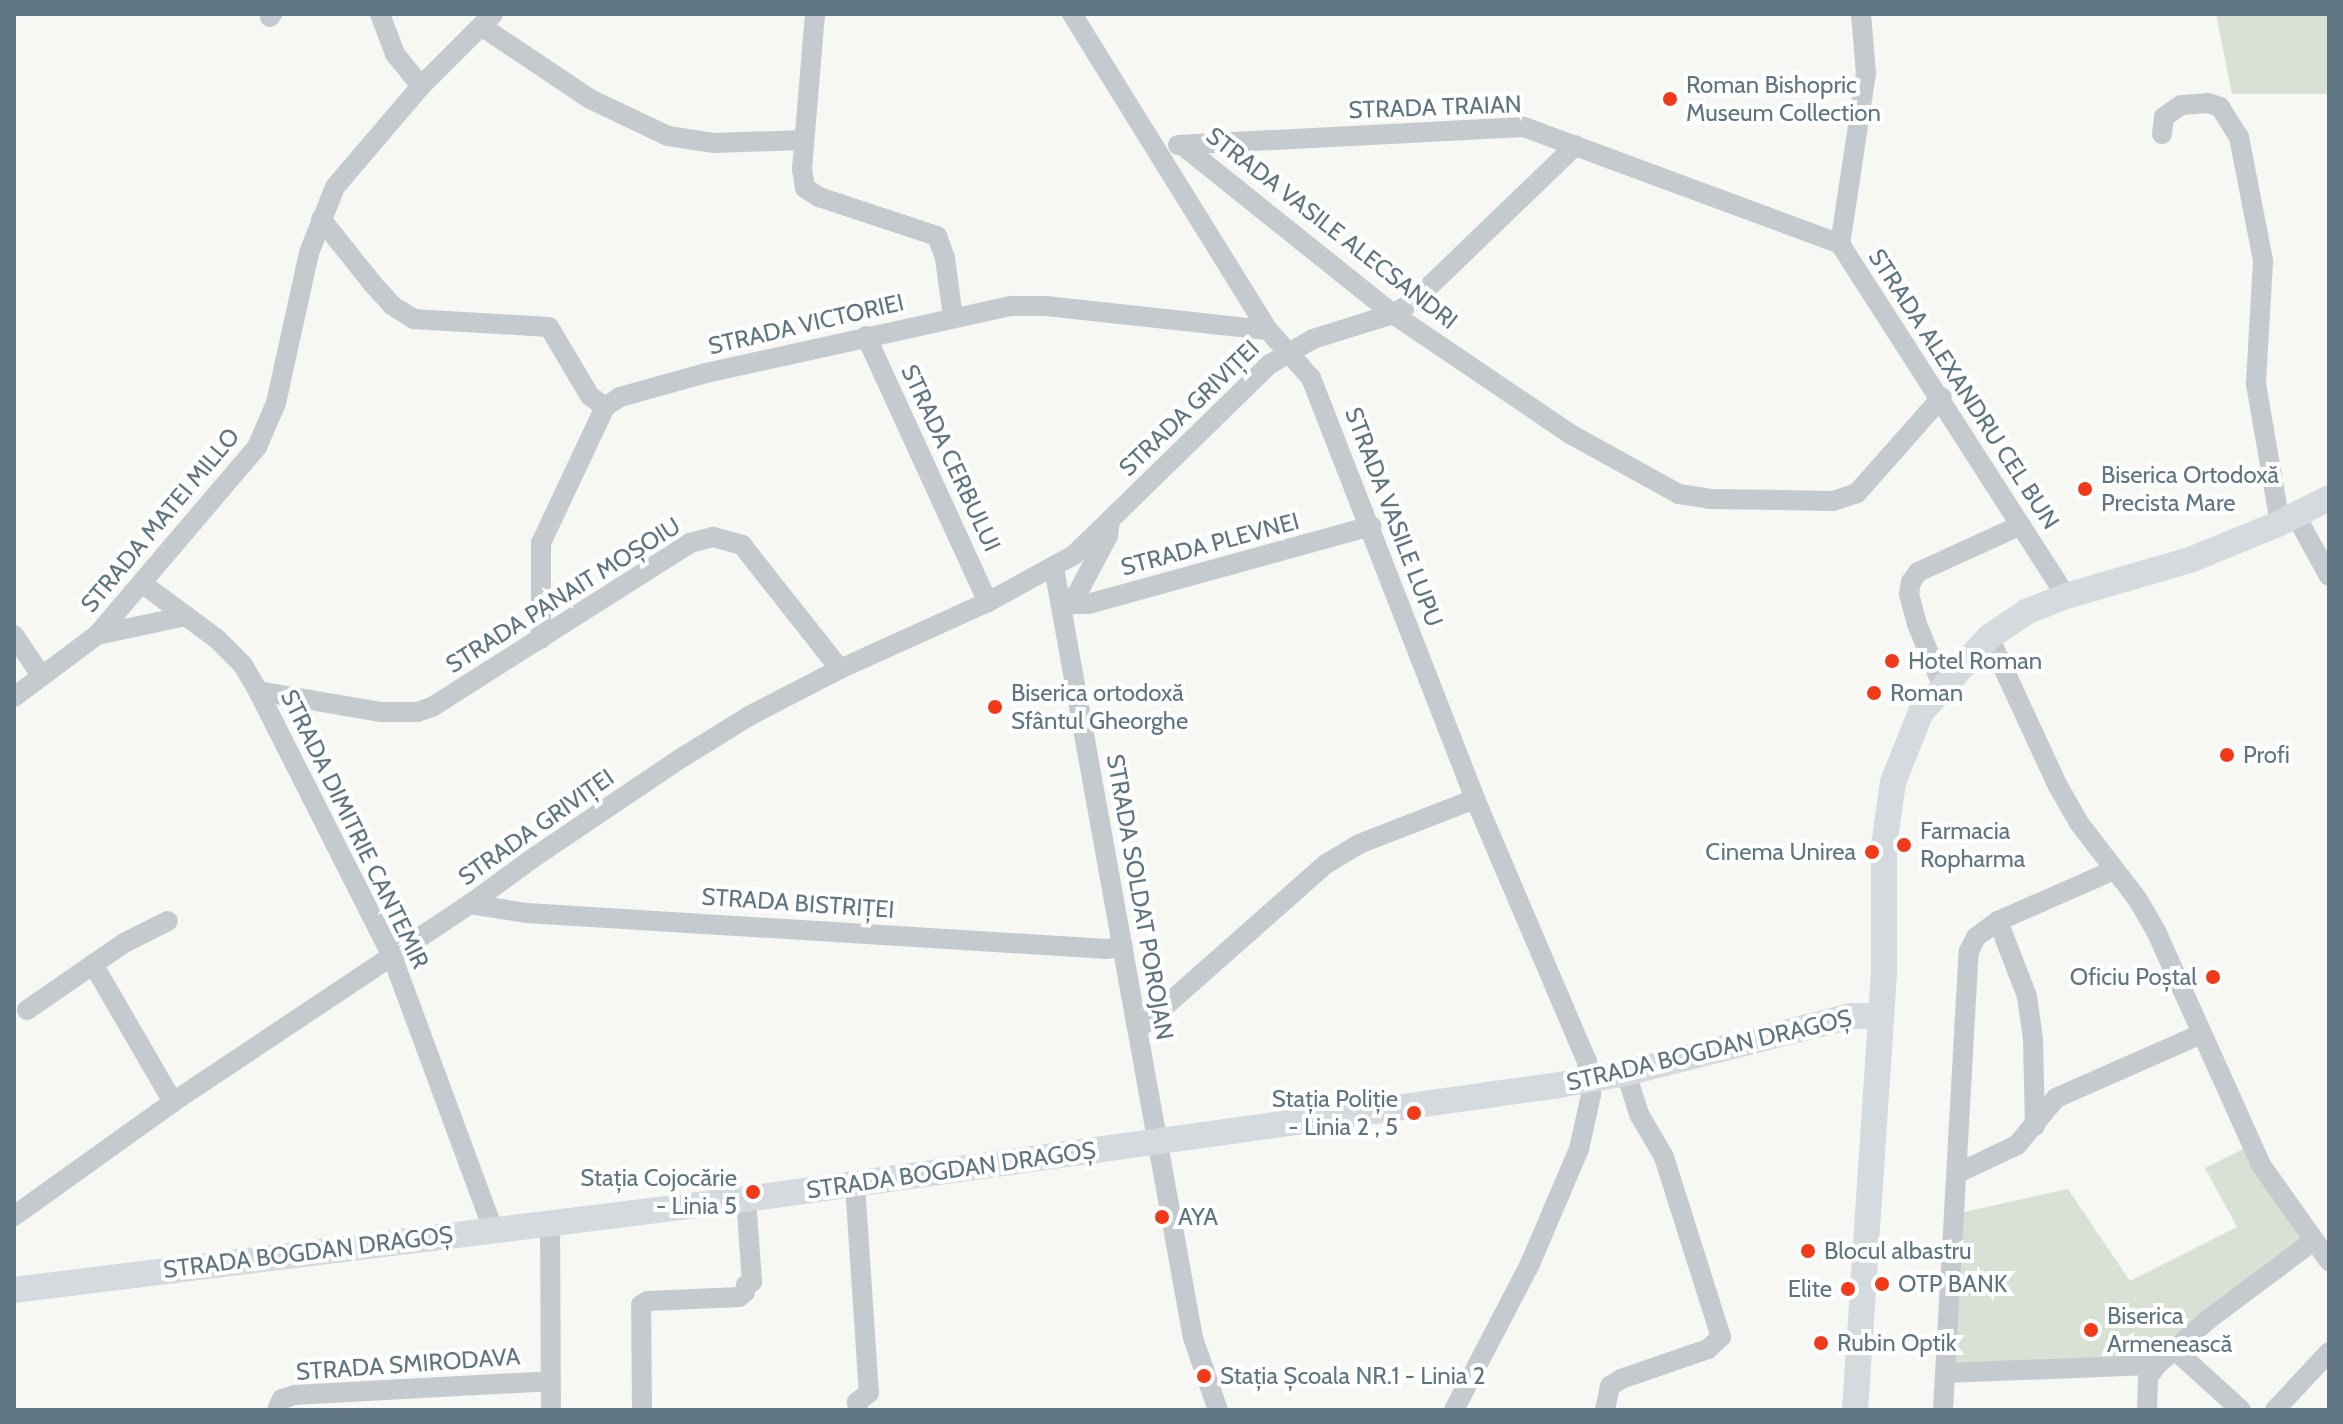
<!DOCTYPE html>
<meta charset="utf-8">
<style>
body{margin:0}
#map{position:relative;width:2343px;height:1424px;overflow:hidden;background:#f7f7f4;font-family:Cabin,sans-serif}
div>[style]{position:absolute}
.green>*{inset:0;background:#d9e0d4}
.minor>*{height:20px;margin:-10px;padding:0 10px;transform-origin:10px;border-radius:10px;background:#c4cacd}
.major>*{height:26px;margin:-13px;padding:0 13px;transform-origin:13px;border-radius:13px;background:#d5dade}
.dots>*{width:22px;height:22px;translate:-50% -50%;box-sizing:border-box;border:4px solid #fff;border-radius:50%}
span{translate:-50% -50%;white-space:nowrap;text-align:center;line-height:1.15;-webkit-text-stroke:8px #fff;paint-order:stroke}
.poi-label{font-size:24px;color:#5f7582}
.left{translate:0 -50%;text-align:left}
.right{translate:-100% -50%;text-align:right}
.street-label{font-size:24px;color:#5f7582}
.frame{position:absolute;inset:0;border:16px solid #5f7582;pointer-events:none}
</style>
<div id="map">
<div class="green">
<div style="clip-path:polygon(2216px 14px,2329px 14px,2329px 94px,2232px 94px)"></div>
<div style="clip-path:polygon(2251px 1145px,2312px 1242px,2157px 1365px,1945px 1373px,1955px 1214px,2068px 1189px,2130px 1281px,2237px 1227px,2205px 1168px)"></div>
</div>
<div class="minor">
<div style="left:380px;top:14px;width:43px;rotate:69.4deg"></div>
<div style="left:395px;top:54px;width:41px;rotate:50.9deg"></div>
<div style="left:815px;top:14px;width:156px;rotate:94.8deg"></div>
<div style="left:802px;top:169px;width:19px;rotate:81deg"></div>
<div style="left:805px;top:188px;width:17px;rotate:33deg"></div>
<div style="left:819px;top:197px;width:124px;rotate:18.3deg"></div>
<div style="left:937px;top:236px;width:23px;rotate:70deg"></div>
<div style="left:945px;top:258px;width:60px;rotate:82.3deg"></div>
<div style="left:1072px;top:14px;width:372px;rotate:58.2deg"></div>
<div style="left:1268px;top:330px;width:64px;rotate:48.1deg"></div>
<div style="left:1311px;top:378px;width:452px;rotate:68.7deg"></div>
<div style="left:1475px;top:799px;width:285px;rotate:66.9deg"></div>
<div style="left:1587px;top:1061px;width:34px;rotate:83deg"></div>
<div style="left:1591px;top:1095px;width:55px;rotate:102.5deg"></div>
<div style="left:1579px;top:1149px;width:125px;rotate:113.1deg"></div>
<div style="left:1530px;top:1264px;width:165px;rotate:117.5deg"></div>
<div style="left:1861px;top:14px;width:59px;rotate:85.2deg"></div>
<div style="left:1866px;top:73px;width:173px;rotate:98.6deg"></div>
<div style="left:1840px;top:244px;width:418px;rotate:57.3deg"></div>
<div style="left:270px;top:17px;width:4px;rotate:-56deg"></div>
<div style="left:481px;top:26px;width:131px;rotate:33.8deg"></div>
<div style="left:590px;top:99px;width:86px;rotate:25.4deg"></div>
<div style="left:668px;top:136px;width:47px;rotate:8.7deg"></div>
<div style="left:714px;top:143px;width:90px;rotate:-1.9deg"></div>
<div style="left:2162px;top:134px;width:17px;rotate:-83deg"></div>
<div style="left:2164px;top:117px;width:21px;rotate:-35deg"></div>
<div style="left:2181px;top:105px;width:27px;rotate:-4deg"></div>
<div style="left:2208px;top:103px;width:13px;rotate:18deg"></div>
<div style="left:2220px;top:107px;width:36px;rotate:58deg"></div>
<div style="left:2239px;top:137px;width:126px;rotate:79deg"></div>
<div style="left:2263px;top:261px;width:123px;rotate:93.3deg"></div>
<div style="left:2256px;top:384px;width:141px;rotate:80.2deg"></div>
<div style="left:1178px;top:145px;width:346px;rotate:-3deg"></div>
<div style="left:1524px;top:127px;width:337px;rotate:20.3deg"></div>
<div style="left:1182px;top:145px;width:270px;rotate:38.7deg"></div>
<div style="left:1393px;top:314px;width:216px;rotate:34.1deg"></div>
<div style="left:1572px;top:435px;width:122px;rotate:28.9deg"></div>
<div style="left:1679px;top:494px;width:30px;rotate:9deg"></div>
<div style="left:1709px;top:499px;width:124px;rotate:0.9deg"></div>
<div style="left:1833px;top:501px;width:25px;rotate:-18deg"></div>
<div style="left:1857px;top:493px;width:128px;rotate:-48.5deg"></div>
<div style="left:321px;top:219px;width:82px;rotate:51.4deg"></div>
<div style="left:372px;top:283px;width:31px;rotate:48deg"></div>
<div style="left:393px;top:306px;width:25px;rotate:32deg"></div>
<div style="left:414px;top:319px;width:135px;rotate:3.4deg"></div>
<div style="left:549px;top:327px;width:80px;rotate:59.3deg"></div>
<div style="left:590px;top:396px;width:19px;rotate:36deg"></div>
<div style="left:866px;top:336px;width:293px;rotate:65.4deg"></div>
<div style="left:2296px;top:516px;width:68px;rotate:61.2deg"></div>
<div style="left:1054px;top:568px;width:782px;rotate:79.77deg"></div>
<div style="left:1193px;top:1338px;width:76px;rotate:70.9deg"></div>
<div style="left:143px;top:584px;width:92px;rotate:36.6deg"></div>
<div style="left:217px;top:639px;width:37px;rotate:45deg"></div>
<div style="left:243px;top:665px;width:30px;rotate:60deg"></div>
<div style="left:258px;top:691px;width:297px;rotate:63.2deg"></div>
<div style="left:392px;top:956px;width:291px;rotate:69.7deg"></div>
<div style="left:1061px;top:604px;width:27px"></div>
<div style="left:1088px;top:604px;width:294px;rotate:-15.4deg"></div>
<div style="left:1061px;top:604px;width:19px;rotate:-32deg"></div>
<div style="left:1077px;top:594px;width:66px;rotate:-61.9deg"></div>
<div style="left:1108px;top:536px;width:16px;rotate:-83deg"></div>
<div style="left:14px;top:635px;width:47px;rotate:56.3deg"></div>
<div style="left:97px;top:635px;width:91px;rotate:-12.1deg"></div>
<div style="left:1989px;top:637px;width:164px;rotate:65.2deg"></div>
<div style="left:2058px;top:786px;width:43px;rotate:60.4deg"></div>
<div style="left:2079px;top:823px;width:97px;rotate:52.5deg"></div>
<div style="left:2138px;top:900px;width:36px;rotate:60deg"></div>
<div style="left:2156px;top:931px;width:256px;rotate:65.8deg"></div>
<div style="left:2261px;top:1165px;width:118px;rotate:54.7deg"></div>
<div style="left:541px;top:639px;width:96px;rotate:-90deg"></div>
<div style="left:541px;top:543px;width:150px;rotate:-64.8deg"></div>
<div style="left:605px;top:407px;width:18px;rotate:-34deg"></div>
<div style="left:620px;top:397px;width:89px;rotate:-15.6deg"></div>
<div style="left:706px;top:373px;width:313px;rotate:-12.4deg"></div>
<div style="left:1012px;top:306px;width:34px"></div>
<div style="left:1046px;top:306px;width:223px;rotate:6.2deg"></div>
<div style="left:1942px;top:685px;width:66px;rotate:-112.3deg"></div>
<div style="left:1917px;top:624px;width:31px;rotate:-105deg"></div>
<div style="left:1909px;top:594px;width:12px;rotate:-81deg"></div>
<div style="left:1911px;top:582px;width:12px;rotate:-55deg"></div>
<div style="left:1918px;top:572px;width:113px;rotate:-24.5deg"></div>
<div style="left:258px;top:691px;width:125px;rotate:9.7deg"></div>
<div style="left:381px;top:712px;width:36px"></div>
<div style="left:417px;top:712px;width:16px;rotate:-18deg"></div>
<div style="left:432px;top:707px;width:306px;rotate:-32.4deg"></div>
<div style="left:690px;top:543px;width:24px;rotate:-15deg"></div>
<div style="left:713px;top:537px;width:30px;rotate:15deg"></div>
<div style="left:742px;top:545px;width:158px;rotate:51.7deg"></div>
<div style="left:14px;top:697px;width:104px;rotate:-36.8deg"></div>
<div style="left:97px;top:635px;width:247px;rotate:-49.6deg"></div>
<div style="left:257px;top:447px;width:48px;rotate:-66.6deg"></div>
<div style="left:276px;top:403px;width:154px;rotate:-77.6deg"></div>
<div style="left:309px;top:253px;width:71px;rotate:-68.5deg"></div>
<div style="left:335px;top:187px;width:133px;rotate:-49.6deg"></div>
<div style="left:421px;top:86px;width:102px;rotate:-45deg"></div>
<div style="left:470px;top:904px;width:58px;rotate:9deg"></div>
<div style="left:527px;top:913px;width:581px;rotate:3.55deg"></div>
<div style="left:1107px;top:949px;width:16px;rotate:-11deg"></div>
<div style="left:1998px;top:921px;width:80px;rotate:68.9deg"></div>
<div style="left:2027px;top:996px;width:43px;rotate:82.1deg"></div>
<div style="left:2033px;top:1039px;width:87px;rotate:88.7deg"></div>
<div style="left:93px;top:964px;width:160px;rotate:59.9deg"></div>
<div style="left:27px;top:1010px;width:118px;rotate:-34.6deg"></div>
<div style="left:124px;top:943px;width:49px;rotate:-26.6deg"></div>
<div style="left:1136px;top:1024px;width:10px;rotate:-6deg"></div>
<div style="left:1146px;top:1023px;width:240px;rotate:-41.5deg"></div>
<div style="left:1326px;top:864px;width:39px;rotate:-31deg"></div>
<div style="left:1359px;top:844px;width:124px;rotate:-21.2deg"></div>
<div style="left:1958px;top:1173px;width:65px;rotate:-25.4deg"></div>
<div style="left:2017px;top:1145px;width:61px;rotate:-50.3deg"></div>
<div style="left:2056px;top:1098px;width:158px;rotate:-23.8deg"></div>
<div style="left:855px;top:1184px;width:209px;rotate:86.2deg"></div>
<div style="left:869px;top:1393px;width:15px;rotate:143deg"></div>
<div style="left:857px;top:1402px;width:8px;rotate:83deg"></div>
<div style="left:14px;top:1216px;width:196px;rotate:-35.6deg"></div>
<div style="left:173px;top:1102px;width:357px;rotate:-33.7deg"></div>
<div style="left:470px;top:904px;width:78px;rotate:-36.1deg"></div>
<div style="left:533px;top:858px;width:181px;rotate:-34deg"></div>
<div style="left:683px;top:757px;width:78px;rotate:-31.8deg"></div>
<div style="left:749px;top:716px;width:102px;rotate:-27.3deg"></div>
<div style="left:840px;top:669px;width:162px;rotate:-24.4deg"></div>
<div style="left:988px;top:602px;width:98px;rotate:-28.7deg"></div>
<div style="left:1074px;top:555px;width:274px;rotate:-44.3deg"></div>
<div style="left:1270px;top:364px;width:50px;rotate:-30.2deg"></div>
<div style="left:1313px;top:339px;width:84px;rotate:-17.4deg"></div>
<div style="left:1393px;top:314px;width:26px;rotate:-32deg"></div>
<div style="left:1415px;top:300px;width:223px;rotate:-43.9deg"></div>
<div style="left:550px;top:1223px;width:187px;rotate:89.7deg"></div>
<div style="left:2175px;top:1350px;width:89px;rotate:42.3deg"></div>
<div style="left:1945px;top:1373px;width:212px;rotate:-2.2deg"></div>
<div style="left:277px;top:1410px;width:12px;rotate:-66deg"></div>
<div style="left:282px;top:1399px;width:13px;rotate:-18deg"></div>
<div style="left:294px;top:1395px;width:256px;rotate:-3.1deg"></div>
<div style="left:642px;top:1410px;width:105px;rotate:-90.5deg"></div>
<div style="left:641px;top:1305px;width:8px;rotate:-30deg"></div>
<div style="left:648px;top:1301px;width:91px;rotate:-2.5deg"></div>
<div style="left:739px;top:1297px;width:8px;rotate:-40deg"></div>
<div style="left:745px;top:1292px;width:7px;rotate:-82deg"></div>
<div style="left:746px;top:1285px;width:7px;rotate:-27deg"></div>
<div style="left:752px;top:1282px;width:83px;rotate:-94.1deg"></div>
<div style="left:1605px;top:1410px;width:25px;rotate:-78deg"></div>
<div style="left:1610px;top:1386px;width:13px;rotate:-32deg"></div>
<div style="left:1621px;top:1379px;width:92px;rotate:-19deg"></div>
<div style="left:1708px;top:1349px;width:18px;rotate:-43deg"></div>
<div style="left:1721px;top:1337px;width:189px;rotate:-107.6deg"></div>
<div style="left:1664px;top:1157px;width:50px;rotate:-120.2deg"></div>
<div style="left:1639px;top:1114px;width:43px;rotate:-107.6deg"></div>
<div style="left:1943px;top:1410px;width:460px;rotate:-86.8deg"></div>
<div style="left:1969px;top:951px;width:16px;rotate:-63deg"></div>
<div style="left:1976px;top:937px;width:27px;rotate:-36deg"></div>
<div style="left:1998px;top:921px;width:127px;rotate:-23.7deg"></div>
<div style="left:2147px;top:1410px;width:33px;rotate:-88deg"></div>
<div style="left:2148px;top:1377px;width:15px;rotate:-53deg"></div>
<div style="left:2157px;top:1365px;width:69px;rotate:-41.5deg"></div>
<div style="left:2209px;top:1319px;width:129px;rotate:-36.8deg"></div>
<div style="left:2275px;top:1410px;width:79px;rotate:-47deg"></div>
</div>
<div class="major">
<div style="left:14px;top:1290px;width:738px;rotate:-7.09deg"></div>
<div style="left:746px;top:1199px;width:821px;rotate:-7.98deg"></div>
<div style="left:1559px;top:1085px;width:68px;rotate:-10.2deg"></div>
<div style="left:1626px;top:1073px;width:233px;rotate:-14.2deg"></div>
<div style="left:1852px;top:1016px;width:29px"></div>
<div style="left:1855px;top:1410px;width:443px;rotate:-86.2deg"></div>
<div style="left:1884px;top:968px;width:122px;rotate:-90deg"></div>
<div style="left:1884px;top:846px;width:65px;rotate:-82deg"></div>
<div style="left:1893px;top:782px;width:75px;rotate:-68.2deg"></div>
<div style="left:1921px;top:712px;width:101px;rotate:-47.8deg"></div>
<div style="left:1989px;top:637px;width:47px;rotate:-33.7deg"></div>
<div style="left:2028px;top:611px;width:41px;rotate:-21.5deg"></div>
<div style="left:2066px;top:596px;width:129px;rotate:-16.2deg"></div>
<div style="left:2190px;top:560px;width:97px;rotate:-22.3deg"></div>
<div style="left:2280px;top:523px;width:55px;rotate:-27deg"></div>
</div>
<div class="dots">
<div style="left:1670px;top:99px;background:#f33a18"></div>
<div style="left:2085px;top:489px;background:#f33a18"></div>
<div style="left:1892px;top:661px;background:#f33a18"></div>
<div style="left:1874px;top:693px;background:#f33a18"></div>
<div style="left:995px;top:707px;background:#f33a18"></div>
<div style="left:2227px;top:755px;background:#f33a18"></div>
<div style="left:1904px;top:845px;background:#f33a18"></div>
<div style="left:1872px;top:852px;background:#f33a18"></div>
<div style="left:2213px;top:977px;background:#f33a18"></div>
<div style="left:1414px;top:1113px;background:#f33a18"></div>
<div style="left:753px;top:1192px;background:#f33a18"></div>
<div style="left:1162px;top:1217px;background:#f33a18"></div>
<div style="left:1808px;top:1251px;background:#f33a18"></div>
<div style="left:1882px;top:1284px;background:#f33a18"></div>
<div style="left:1848px;top:1289px;background:#f33a18"></div>
<div style="left:2091px;top:1330px;background:#f33a18"></div>
<div style="left:1821px;top:1343px;background:#f33a18"></div>
<div style="left:1204px;top:1376px;background:#f33a18"></div>
</div>
<div class="poi-label">
<span class="left" style="left:1686px;top:99px">Roman Bishopric<br>Museum Collection</span>
<span class="left" style="left:2101px;top:489px">Biserica Ortodoxă<br>Precista Mare</span>
<span class="left" style="left:1908px;top:661px">Hotel Roman</span>
<span class="left" style="left:1011px;top:707px">Biserica ortodoxă<br>Sfântul Gheorghe</span>
<span class="left" style="left:1890px;top:693px">Roman</span>
<span class="left" style="left:2243px;top:755px">Profi</span>
<span class="left" style="left:1920px;top:845px">Farmacia<br>Ropharma</span>
<span class="right" style="left:1856px;top:852px">Cinema Unirea</span>
<span class="right" style="left:2197px;top:977px">Oficiu Poștal</span>
<span class="right" style="left:1398px;top:1113px">Stația Poliție<br>- Linia 2 , 5</span>
<span class="right" style="left:737px;top:1192px">Stația Cojocărie<br>- Linia 5</span>
<span class="left" style="left:1178px;top:1217px">AYA</span>
<span class="left" style="left:1824px;top:1251px">Blocul albastru</span>
<span class="left" style="left:1898px;top:1284px">OTP BANK</span>
<span class="right" style="left:1832px;top:1289px">Elite</span>
<span class="left" style="left:2107px;top:1330px">Biserica<br>Armenească</span>
<span class="left" style="left:1837px;top:1343px">Rubin Optik</span>
<span class="left" style="left:1220px;top:1376px">Stația Școala NR.1 - Linia 2</span>
</div>
<div class="street-label">
<span style="left:1435px;top:107px;rotate:-2deg">STRADA TRAIAN</span>
<span style="left:1332px;top:228px;rotate:38deg">STRADA VASILE ALECSANDRI</span>
<span style="left:806px;top:324px;rotate:-13deg">STRADA VICTORIEI</span>
<span style="left:1964px;top:389px;rotate:57deg">STRADA ALEXANDRU CEL BUN</span>
<span style="left:1189px;top:408px;rotate:-44deg">STRADA GRIVIȚEI</span>
<span style="left:951px;top:458px;rotate:65deg">STRADA CERBULUI</span>
<span style="left:1394px;top:517px;rotate:69deg">STRADA VASILE LUPU</span>
<span style="left:160px;top:520px;rotate:-50deg">STRADA MATEI MILLO</span>
<span style="left:1210px;top:544px;rotate:-15deg">STRADA PLEVNEI</span>
<span style="left:563px;top:595px;rotate:-32deg">STRADA PANAIT MOȘOIU</span>
<span style="left:536px;top:827px;rotate:-35deg">STRADA GRIVIȚEI</span>
<span style="left:355px;top:829px;rotate:64deg">STRADA DIMITRIE CANTEMIR</span>
<span style="left:1140px;top:897px;rotate:80deg">STRADA SOLDAT POROJAN</span>
<span style="left:798px;top:903px;rotate:4deg">STRADA BISTRIȚEI</span>
<span style="left:1709px;top:1050px;rotate:-13deg">STRADA BOGDAN DRAGOȘ</span>
<span style="left:951px;top:1170px;rotate:-8deg">STRADA BOGDAN DRAGOȘ</span>
<span style="left:308px;top:1252px;rotate:-7deg">STRADA BOGDAN DRAGOȘ</span>
<span style="left:408px;top:1364px;rotate:-4deg">STRADA SMIRODAVA</span>
</div>
<div class="frame"></div>
</div>
